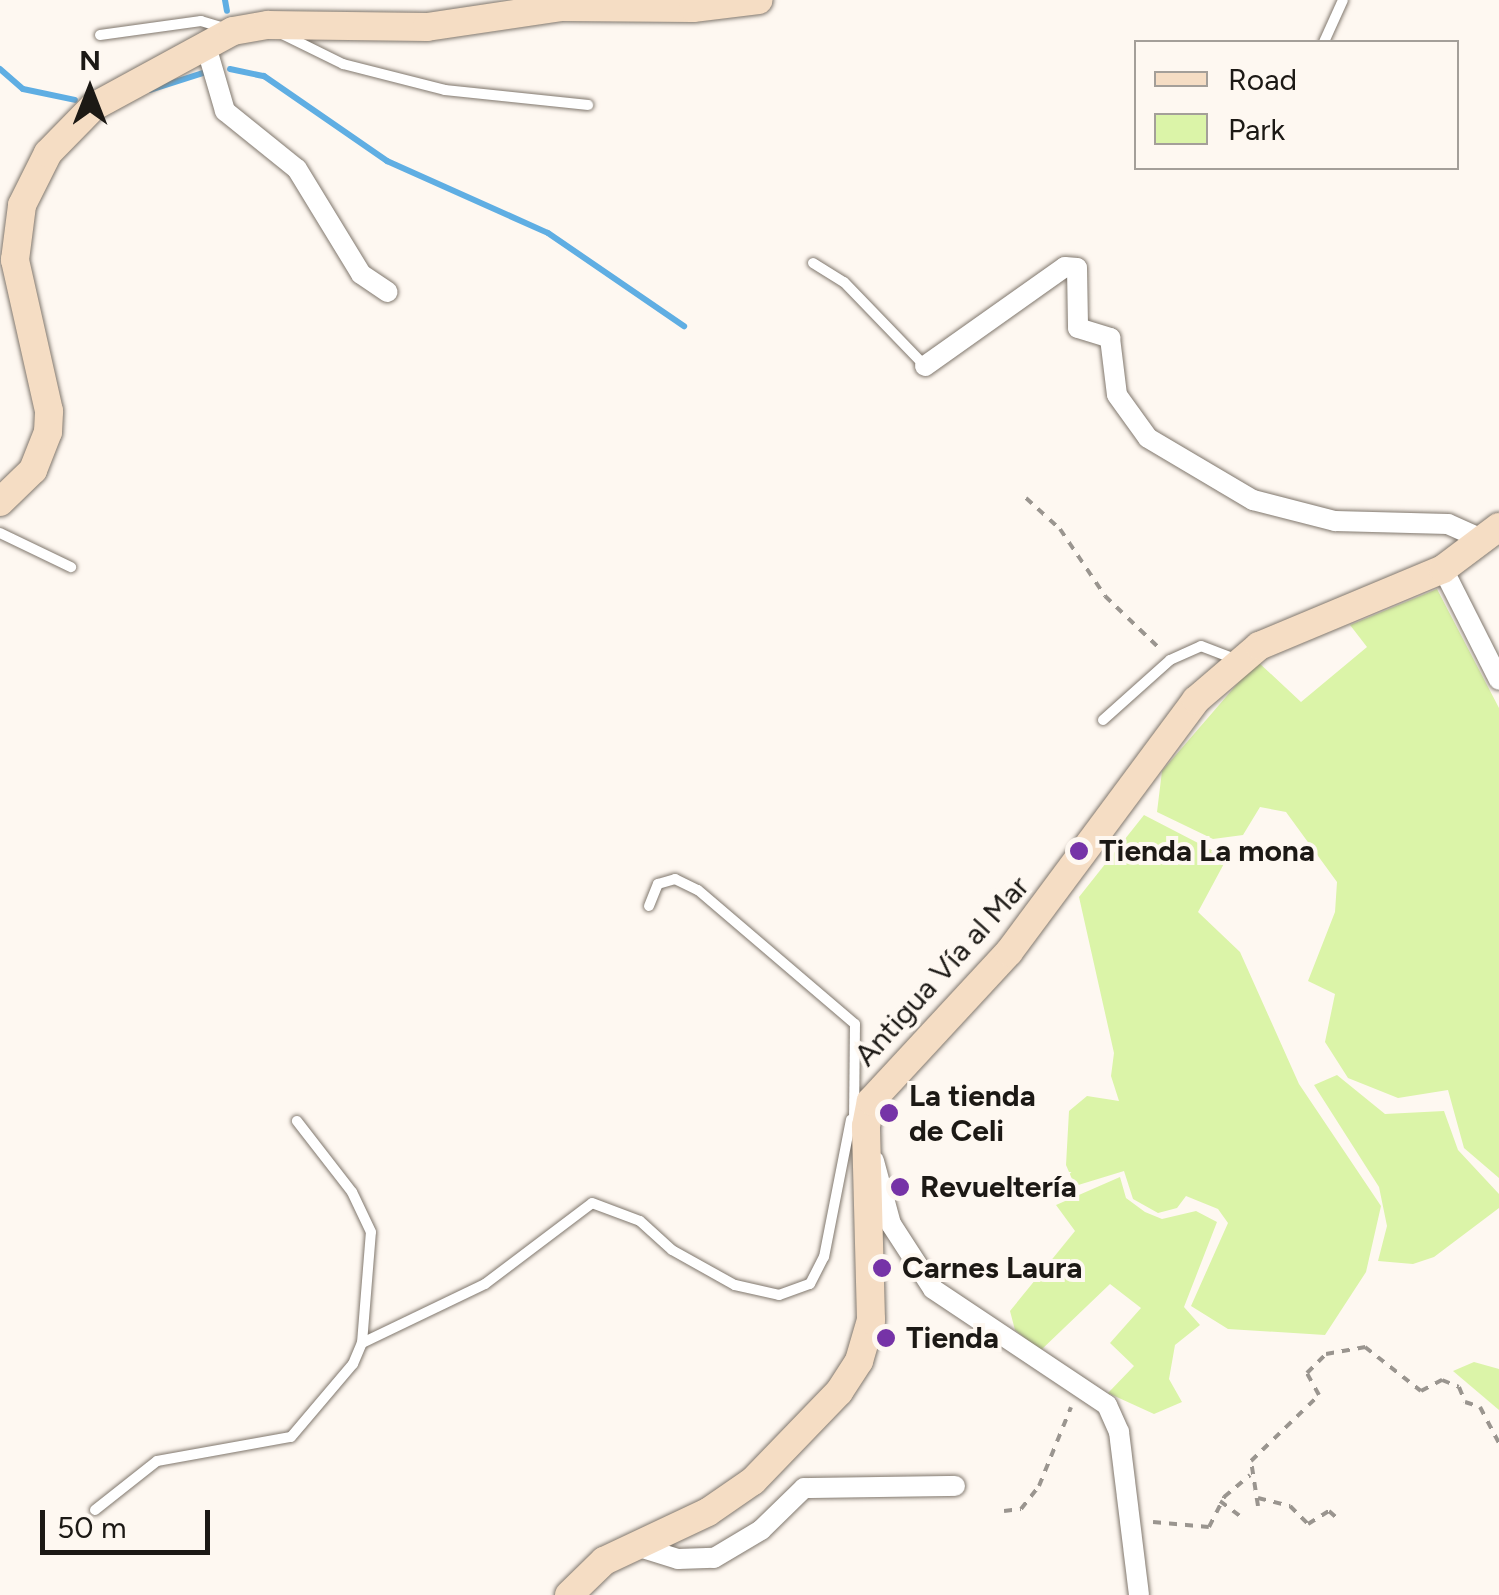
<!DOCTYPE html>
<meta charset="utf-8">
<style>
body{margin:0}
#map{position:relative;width:1499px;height:1595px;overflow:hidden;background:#fef8f1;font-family:Figtree,sans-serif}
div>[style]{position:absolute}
.green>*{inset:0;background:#dbf4a8}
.stream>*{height:6px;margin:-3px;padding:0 3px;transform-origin:3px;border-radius:3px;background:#5faee3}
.path>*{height:4px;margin-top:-2px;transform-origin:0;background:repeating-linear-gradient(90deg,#9a958f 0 8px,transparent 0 16px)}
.roads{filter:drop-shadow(0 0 2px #80776d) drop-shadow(0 0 2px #80776d)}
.lane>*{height:10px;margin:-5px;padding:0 5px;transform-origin:5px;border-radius:5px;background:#fff}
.street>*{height:20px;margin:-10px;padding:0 10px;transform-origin:10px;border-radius:10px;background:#fff}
.secondary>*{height:28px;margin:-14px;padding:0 14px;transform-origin:14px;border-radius:14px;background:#f5ddc4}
.dots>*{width:28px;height:28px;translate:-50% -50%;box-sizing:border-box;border:5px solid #fef8f1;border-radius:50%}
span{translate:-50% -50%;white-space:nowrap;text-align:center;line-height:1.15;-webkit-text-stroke:8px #fef8f1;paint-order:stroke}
.poi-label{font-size:30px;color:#1c1915;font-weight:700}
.left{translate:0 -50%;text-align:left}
.street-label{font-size:30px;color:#1c1915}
.legend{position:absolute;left:1134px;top:40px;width:325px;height:130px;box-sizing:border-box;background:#fef8f1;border:2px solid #a49f99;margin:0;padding:12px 18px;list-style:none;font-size:30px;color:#1c1915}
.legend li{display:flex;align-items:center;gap:20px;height:50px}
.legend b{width:50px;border:2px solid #a49f99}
.north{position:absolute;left:40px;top:40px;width:100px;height:100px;-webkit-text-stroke:8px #fef8f1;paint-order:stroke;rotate:0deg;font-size:28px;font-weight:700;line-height:40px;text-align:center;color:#1c1915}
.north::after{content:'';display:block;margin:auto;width:35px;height:45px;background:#1c1915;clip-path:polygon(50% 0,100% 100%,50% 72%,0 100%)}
.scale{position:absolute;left:40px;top:1510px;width:170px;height:45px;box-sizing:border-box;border:5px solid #1c1915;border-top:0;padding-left:12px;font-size:30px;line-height:35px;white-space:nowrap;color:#1c1915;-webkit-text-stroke:8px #fef8f1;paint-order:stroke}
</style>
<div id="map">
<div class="green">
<div style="clip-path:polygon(1437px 589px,1499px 708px,1499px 1178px,1464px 1148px,1448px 1090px,1398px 1098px,1348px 1078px,1325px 1042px,1335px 994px,1308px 981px,1335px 912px,1337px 882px,1286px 812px,1260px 807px,1243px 835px,1213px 839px,1157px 812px,1162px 771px,1257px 661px,1301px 702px,1367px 647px,1350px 625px)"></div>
<div style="clip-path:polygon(1144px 815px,1227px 858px,1198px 912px,1240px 952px,1299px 1084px,1381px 1206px,1366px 1272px,1325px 1335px,1228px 1329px,1191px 1306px,1228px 1223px,1218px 1209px,1186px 1196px,1177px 1208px,1158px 1213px,1133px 1199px,1124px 1171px,1075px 1186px,1066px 1165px,1069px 1111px,1087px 1096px,1119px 1101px,1111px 1076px,1114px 1053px,1079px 897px)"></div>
<div style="clip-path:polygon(1337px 1075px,1385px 1114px,1444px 1111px,1458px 1150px,1499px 1194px,1499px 1208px,1434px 1257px,1413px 1264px,1378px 1261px,1387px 1226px,1379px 1187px,1314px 1085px)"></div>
<div style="clip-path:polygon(1120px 1177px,1126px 1198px,1145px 1212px,1162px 1219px,1196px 1211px,1217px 1222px,1184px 1307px,1200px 1325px,1175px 1345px,1169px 1379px,1182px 1402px,1154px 1414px,1108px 1393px,1134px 1366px,1110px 1343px,1141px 1308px,1110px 1284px,1040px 1351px,1015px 1330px,1010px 1311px,1075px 1231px,1056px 1205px)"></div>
<div style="clip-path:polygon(1474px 1362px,1499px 1369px,1499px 1410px,1453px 1371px)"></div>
</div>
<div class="stream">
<div style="left:225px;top:0;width:11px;rotate:80deg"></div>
<div style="left:0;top:69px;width:30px;rotate:41deg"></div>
<div style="left:23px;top:89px;width:53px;rotate:11.9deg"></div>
<div style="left:230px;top:69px;width:35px;rotate:12deg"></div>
<div style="left:264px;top:76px;width:150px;rotate:34.6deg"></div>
<div style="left:387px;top:161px;width:176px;rotate:24.1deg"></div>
<div style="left:548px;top:233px;width:165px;rotate:34.4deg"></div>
<div style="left:150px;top:90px;width:56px;rotate:-17.8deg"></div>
</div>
<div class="path">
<div style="left:1026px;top:498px;width:46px;rotate:42.4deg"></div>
<div style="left:1060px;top:529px;width:81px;rotate:56.1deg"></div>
<div style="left:1105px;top:596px;width:74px;rotate:43.9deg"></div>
<div style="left:1258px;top:1498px;width:33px;rotate:14deg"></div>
<div style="left:1290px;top:1506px;width:25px;rotate:45deg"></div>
<div style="left:1308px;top:1524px;width:25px;rotate:-32deg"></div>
<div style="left:1329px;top:1511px;width:15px;rotate:42deg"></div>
<div style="left:1220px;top:1501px;width:31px;rotate:37deg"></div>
<div style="left:1258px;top:1506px;width:46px;rotate:-98.8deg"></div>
<div style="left:1251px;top:1461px;width:95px;rotate:-44.1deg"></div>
<div style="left:1319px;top:1395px;width:25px;rotate:-119deg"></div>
<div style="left:1307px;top:1373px;width:27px;rotate:-45deg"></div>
<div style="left:1326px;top:1354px;width:40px;rotate:-10deg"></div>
<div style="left:1365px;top:1347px;width:71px;rotate:38.2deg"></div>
<div style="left:1421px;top:1391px;width:24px;rotate:-28deg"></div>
<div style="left:1442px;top:1380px;width:18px;rotate:22deg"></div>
<div style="left:1459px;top:1387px;width:16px;rotate:68deg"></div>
<div style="left:1465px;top:1402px;width:16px;rotate:18deg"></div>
<div style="left:1480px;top:1407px;width:41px;rotate:62.2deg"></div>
<div style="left:1004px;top:1511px;width:17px;rotate:-7deg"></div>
<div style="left:1021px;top:1509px;width:29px;rotate:-52deg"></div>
<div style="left:1039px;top:1486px;width:85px;rotate:-67.9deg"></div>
<div style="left:1153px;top:1522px;width:56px;rotate:5.1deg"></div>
<div style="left:1209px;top:1527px;width:34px;rotate:-63deg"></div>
<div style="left:1224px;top:1497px;width:34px;rotate:-40deg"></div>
</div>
<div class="roads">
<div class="lane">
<div style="left:276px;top:31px;width:75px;rotate:26.2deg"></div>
<div style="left:343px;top:64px;width:105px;rotate:14.3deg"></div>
<div style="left:445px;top:90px;width:144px;rotate:6deg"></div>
<div style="left:100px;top:35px;width:102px;rotate:-7.9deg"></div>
<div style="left:201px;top:21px;width:27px;rotate:17deg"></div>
<div style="left:1324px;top:42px;width:46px;rotate:-65.7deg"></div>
<div style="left:813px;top:263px;width:36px;rotate:32deg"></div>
<div style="left:844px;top:282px;width:117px;rotate:46deg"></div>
<div style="left:0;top:533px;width:79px;rotate:25.6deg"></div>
<div style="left:1103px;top:720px;width:90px;rotate:-41.8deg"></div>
<div style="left:1170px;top:660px;width:34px;rotate:-24deg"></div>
<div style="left:1201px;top:646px;width:39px;rotate:21deg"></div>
<div style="left:649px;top:906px;width:24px;rotate:-68deg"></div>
<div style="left:658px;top:884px;width:18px;rotate:-16deg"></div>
<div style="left:675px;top:879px;width:25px;rotate:26deg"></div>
<div style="left:698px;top:890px;width:206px;rotate:40.5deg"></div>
<div style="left:855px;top:1024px;width:100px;rotate:90.6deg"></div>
<div style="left:362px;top:1343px;width:136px;rotate:-25.6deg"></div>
<div style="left:485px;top:1284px;width:134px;rotate:-37.1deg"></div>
<div style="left:592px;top:1203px;width:51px;rotate:20.6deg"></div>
<div style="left:640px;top:1221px;width:43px;rotate:42.2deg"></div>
<div style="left:672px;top:1250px;width:72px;rotate:29.1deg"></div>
<div style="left:735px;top:1285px;width:45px;rotate:12.8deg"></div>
<div style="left:779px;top:1295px;width:33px;rotate:-20deg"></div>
<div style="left:810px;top:1284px;width:30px;rotate:-63deg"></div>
<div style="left:824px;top:1257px;width:140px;rotate:-78.9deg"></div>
<div style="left:95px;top:1510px;width:79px;rotate:-38.3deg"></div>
<div style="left:157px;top:1461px;width:136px;rotate:-10.2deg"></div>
<div style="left:291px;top:1437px;width:96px;rotate:-49.7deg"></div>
<div style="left:353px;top:1364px;width:23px;rotate:-67deg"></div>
<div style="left:362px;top:1343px;width:111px;rotate:-85.4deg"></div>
<div style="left:371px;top:1232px;width:44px;rotate:-115.4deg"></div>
<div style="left:352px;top:1192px;width:90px;rotate:-127.8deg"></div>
</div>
<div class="street">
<div style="left:206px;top:46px;width:68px;rotate:73.7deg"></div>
<div style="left:225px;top:111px;width:92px;rotate:38.9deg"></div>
<div style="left:297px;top:169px;width:123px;rotate:58.6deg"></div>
<div style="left:361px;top:274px;width:32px;rotate:34deg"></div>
<div style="left:925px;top:366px;width:171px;rotate:-35.3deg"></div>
<div style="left:1065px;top:267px;width:12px;rotate:5deg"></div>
<div style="left:1077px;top:268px;width:60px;rotate:89deg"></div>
<div style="left:1078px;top:328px;width:34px;rotate:17deg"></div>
<div style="left:1110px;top:338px;width:57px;rotate:83deg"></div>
<div style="left:1117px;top:395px;width:53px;rotate:54.2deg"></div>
<div style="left:1148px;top:438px;width:122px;rotate:30.6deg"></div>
<div style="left:1253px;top:500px;width:85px;rotate:14.4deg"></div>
<div style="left:1335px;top:521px;width:113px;rotate:1.5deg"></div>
<div style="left:1448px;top:524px;width:36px;rotate:24deg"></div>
<div style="left:1443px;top:569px;width:124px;rotate:63.2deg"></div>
<div style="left:874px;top:1161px;width:65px;rotate:74.9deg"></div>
<div style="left:891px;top:1224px;width:77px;rotate:57.1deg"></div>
<div style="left:933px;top:1289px;width:209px;rotate:33.7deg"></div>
<div style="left:1107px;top:1405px;width:30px;rotate:66deg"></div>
<div style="left:1119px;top:1432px;width:164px;rotate:83deg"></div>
<div style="left:633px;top:1545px;width:47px;rotate:17.3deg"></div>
<div style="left:678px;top:1559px;width:36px;rotate:-2deg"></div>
<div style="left:714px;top:1558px;width:55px;rotate:-30.8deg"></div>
<div style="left:761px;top:1530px;width:60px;rotate:-44.3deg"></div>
<div style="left:804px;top:1488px;width:151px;rotate:-0.8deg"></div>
</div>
<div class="secondary">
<div style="left:0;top:502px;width:46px;rotate:-44.1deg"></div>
<div style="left:33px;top:470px;width:41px;rotate:-68.5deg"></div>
<div style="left:48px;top:432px;width:21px;rotate:-87deg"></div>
<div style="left:49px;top:411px;width:155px;rotate:-102.7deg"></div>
<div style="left:15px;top:260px;width:55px;rotate:-82.7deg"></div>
<div style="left:22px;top:205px;width:58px;rotate:-63.4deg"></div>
<div style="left:48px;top:153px;width:64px;rotate:-45.6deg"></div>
<div style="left:93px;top:107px;width:159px;rotate:-28.5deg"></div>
<div style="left:233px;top:31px;width:36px;rotate:-10deg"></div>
<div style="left:268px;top:25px;width:159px;rotate:0.7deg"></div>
<div style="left:427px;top:27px;width:135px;rotate:-8.5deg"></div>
<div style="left:561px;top:7px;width:132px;rotate:0.4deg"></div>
<div style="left:693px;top:8px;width:66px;rotate:-6.9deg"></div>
<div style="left:569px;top:1595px;width:49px;rotate:-44.2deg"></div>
<div style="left:604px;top:1561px;width:115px;rotate:-25.2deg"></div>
<div style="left:708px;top:1512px;width:55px;rotate:-34.6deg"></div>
<div style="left:753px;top:1481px;width:124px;rotate:-46deg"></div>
<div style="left:839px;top:1392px;width:37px;rotate:-57deg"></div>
<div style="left:859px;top:1361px;width:43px;rotate:-73.7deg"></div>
<div style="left:871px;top:1320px;width:194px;rotate:-91.5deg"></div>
<div style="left:866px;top:1126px;width:25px;rotate:-79deg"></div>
<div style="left:871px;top:1101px;width:203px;rotate:-47.2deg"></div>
<div style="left:1009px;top:952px;width:314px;rotate:-53.4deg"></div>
<div style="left:1196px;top:700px;width:83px;rotate:-40.6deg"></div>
<div style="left:1259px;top:646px;width:199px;rotate:-22.7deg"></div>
<div style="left:1443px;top:569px;width:70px;rotate:-36.9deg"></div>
</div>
</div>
<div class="dots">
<div style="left:1079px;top:851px;background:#7633a7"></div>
<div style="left:889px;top:1113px;background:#7633a7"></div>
<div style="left:900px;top:1187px;background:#7633a7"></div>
<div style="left:882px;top:1268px;background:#7633a7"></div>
<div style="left:886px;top:1338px;background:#7633a7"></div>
</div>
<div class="poi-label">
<span class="left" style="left:1099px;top:851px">Tienda La mona</span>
<span class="left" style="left:909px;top:1113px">La tienda<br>de Celi</span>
<span class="left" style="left:920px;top:1187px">Revueltería</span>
<span class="left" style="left:902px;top:1268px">Carnes Laura</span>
<span class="left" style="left:906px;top:1338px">Tienda</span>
</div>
<div class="street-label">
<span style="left:942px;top:971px;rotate:-48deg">Antigua Vía al Mar</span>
</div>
<ul class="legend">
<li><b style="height:12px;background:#f5ddc4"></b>Road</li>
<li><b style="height:28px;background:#dbf4a8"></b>Park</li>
</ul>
<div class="north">N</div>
<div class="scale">50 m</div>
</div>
